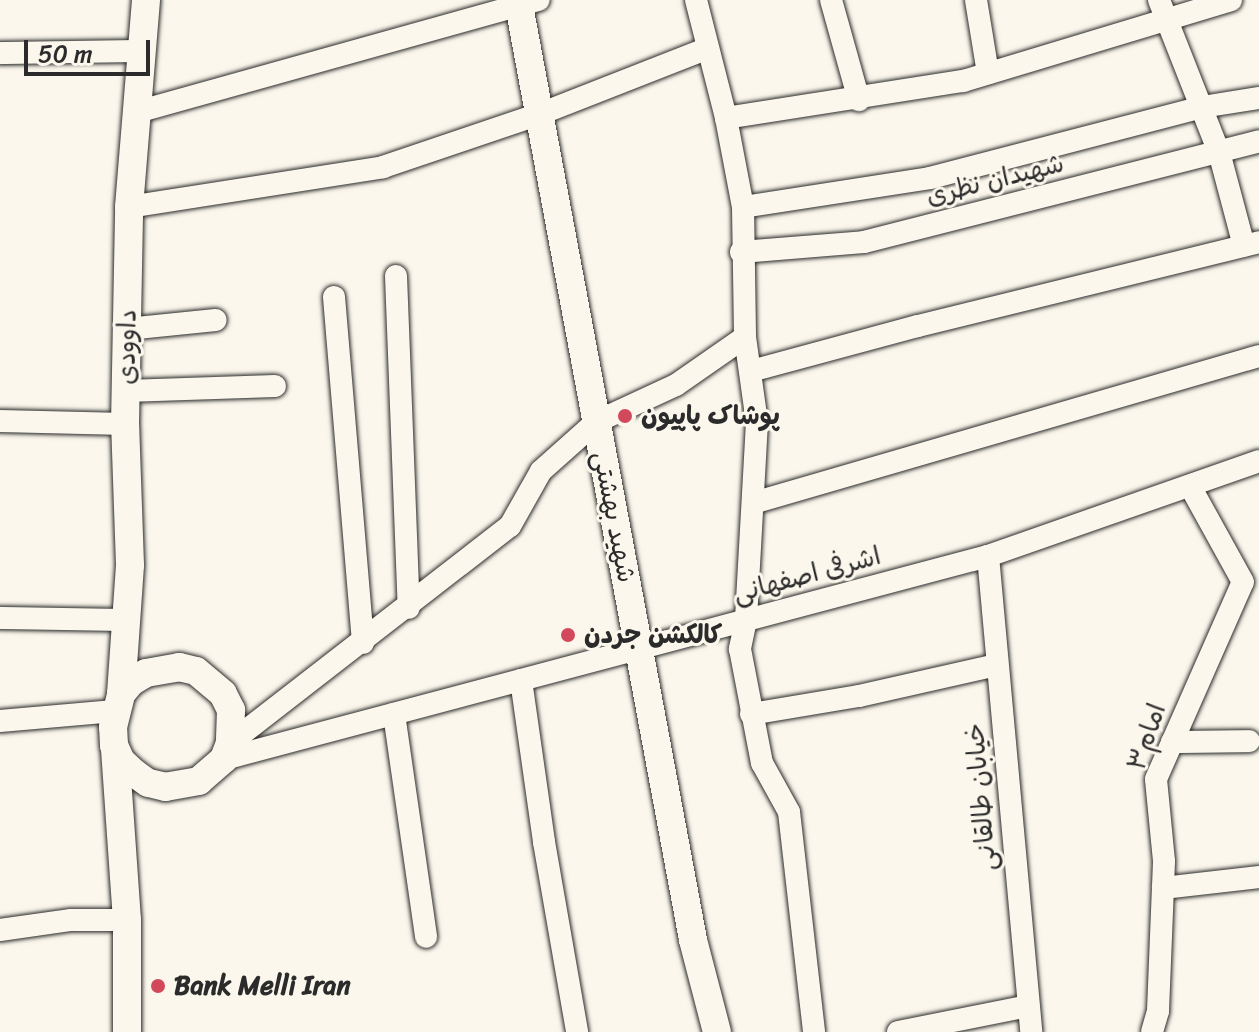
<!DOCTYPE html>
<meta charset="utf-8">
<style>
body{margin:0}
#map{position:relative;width:1259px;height:1032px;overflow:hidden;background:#fbf7ec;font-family:Sriracha,"Playpen Sans Arabic",sans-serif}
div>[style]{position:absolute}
.roads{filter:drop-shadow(0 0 2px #2b2b2b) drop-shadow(0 0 2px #2b2b2b)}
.minor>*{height:22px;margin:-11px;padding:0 11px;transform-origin:11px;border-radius:11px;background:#fbf7ec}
.major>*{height:28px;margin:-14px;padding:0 14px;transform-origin:14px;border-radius:14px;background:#fbf7ec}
.dots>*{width:22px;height:22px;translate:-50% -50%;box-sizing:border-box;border:4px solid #fbf7ec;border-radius:50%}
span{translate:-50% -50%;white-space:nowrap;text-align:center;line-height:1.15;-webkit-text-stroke:6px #fbf7ec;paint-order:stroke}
.street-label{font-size:26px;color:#2b2b2b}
.poi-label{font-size:26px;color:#2b2b2b;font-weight:700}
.left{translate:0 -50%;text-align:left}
.scale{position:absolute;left:24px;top:40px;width:126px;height:36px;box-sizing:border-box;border:4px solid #2b2b2b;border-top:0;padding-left:10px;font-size:24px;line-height:28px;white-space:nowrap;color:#2b2b2b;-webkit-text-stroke:6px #fbf7ec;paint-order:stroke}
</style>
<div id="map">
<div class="roads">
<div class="minor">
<div style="left:696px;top:0;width:122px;rotate:75.7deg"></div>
<div style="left:726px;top:118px;width:91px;rotate:79.2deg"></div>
<div style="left:743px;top:207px;width:130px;rotate:89.1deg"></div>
<div style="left:745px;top:337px;width:86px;rotate:82deg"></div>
<div style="left:757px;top:422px;width:198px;rotate:93.2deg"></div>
<div style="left:746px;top:620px;width:30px;rotate:102deg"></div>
<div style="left:740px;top:649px;width:116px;rotate:79.1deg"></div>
<div style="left:762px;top:763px;width:56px;rotate:61.1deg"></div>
<div style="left:789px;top:812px;width:221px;rotate:83.5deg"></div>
<div style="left:831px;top:0;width:104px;rotate:74.4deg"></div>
<div style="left:976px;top:0;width:74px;rotate:80.7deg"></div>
<div style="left:1159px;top:0;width:163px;rotate:68.5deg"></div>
<div style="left:1219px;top:152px;width:97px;rotate:75.1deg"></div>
<div style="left:0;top:53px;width:142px;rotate:-0.8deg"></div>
<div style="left:137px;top:112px;width:417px;rotate:-15.6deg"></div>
<div style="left:726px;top:118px;width:240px;rotate:-8.9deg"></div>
<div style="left:963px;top:81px;width:280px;rotate:-16.8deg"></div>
<div style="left:129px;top:207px;width:257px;rotate:-8.9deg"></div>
<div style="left:383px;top:167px;width:166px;rotate:-18.7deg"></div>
<div style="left:540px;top:114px;width:180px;rotate:-21.4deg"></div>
<div style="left:743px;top:207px;width:189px;rotate:-8.8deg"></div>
<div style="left:930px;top:178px;width:281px;rotate:-14.6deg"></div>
<div style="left:1202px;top:107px;width:58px;rotate:-9deg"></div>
<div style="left:741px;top:252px;width:123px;rotate:-4.6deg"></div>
<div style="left:864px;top:242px;width:408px;rotate:-14.3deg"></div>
<div style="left:396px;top:276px;width:332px;rotate:87.8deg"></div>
<div style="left:334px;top:297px;width:347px;rotate:85.2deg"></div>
<div style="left:127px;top:329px;width:89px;rotate:-5.8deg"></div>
<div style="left:751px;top:371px;width:173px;rotate:-15.1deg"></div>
<div style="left:918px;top:326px;width:351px;rotate:-13.8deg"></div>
<div style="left:126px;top:391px;width:149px;rotate:-1.9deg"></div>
<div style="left:0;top:421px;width:125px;rotate:1.4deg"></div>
<div style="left:753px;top:503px;width:527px;rotate:-16.2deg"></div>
<div style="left:988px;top:556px;width:478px;rotate:84.8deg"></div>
<div style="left:0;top:618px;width:127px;rotate:0.9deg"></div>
<div style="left:521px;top:680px;width:164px;rotate:81.9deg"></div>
<div style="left:544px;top:842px;width:193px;rotate:80.1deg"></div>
<div style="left:394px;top:714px;width:225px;rotate:81.8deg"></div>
<div style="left:751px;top:714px;width:109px;rotate:-9.5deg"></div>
<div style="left:859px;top:696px;width:141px;rotate:-12.7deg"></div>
<div style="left:0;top:721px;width:115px;rotate:-5deg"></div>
<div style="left:1172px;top:742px;width:77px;rotate:-0.7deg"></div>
<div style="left:230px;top:743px;width:354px;rotate:-37.8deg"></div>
<div style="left:510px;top:526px;width:63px;rotate:-60.6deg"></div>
<div style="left:541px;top:471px;width:74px;rotate:-41.7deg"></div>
<div style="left:596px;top:422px;width:88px;rotate:-24.8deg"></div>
<div style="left:676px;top:385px;width:84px;rotate:-34.8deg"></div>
<div style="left:224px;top:759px;width:791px;rotate:-14.88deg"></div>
<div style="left:988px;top:556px;width:287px;rotate:-19.3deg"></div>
<div style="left:1163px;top:888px;width:97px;rotate:-6.5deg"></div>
<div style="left:0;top:930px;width:72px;rotate:-8deg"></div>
<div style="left:71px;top:920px;width:56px"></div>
<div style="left:898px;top:1032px;width:133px;rotate:-11.3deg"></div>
<div style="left:1152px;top:1032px;width:22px;rotate:-74deg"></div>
<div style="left:1158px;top:1011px;width:150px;rotate:-87.7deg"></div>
<div style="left:1164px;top:861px;width:82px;rotate:-95.6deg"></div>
<div style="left:1156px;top:779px;width:215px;rotate:-66.2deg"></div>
<div style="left:1243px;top:582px;width:110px;rotate:-118.9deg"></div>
</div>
<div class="major">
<div style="left:518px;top:0;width:956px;rotate:79.45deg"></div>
<div style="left:693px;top:940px;width:95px;rotate:75.4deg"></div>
<div style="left:121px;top:694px;width:16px;rotate:-50deg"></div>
<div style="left:131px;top:682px;width:17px;rotate:-31deg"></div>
<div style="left:146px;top:673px;width:34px;rotate:-10deg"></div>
<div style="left:179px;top:667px;width:17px;rotate:13deg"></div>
<div style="left:196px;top:671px;width:35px;rotate:40deg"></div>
<div style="left:223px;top:694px;width:18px;rotate:63deg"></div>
<div style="left:231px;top:710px;width:33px;rotate:92deg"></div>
<div style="left:230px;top:743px;width:17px;rotate:111deg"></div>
<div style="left:224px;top:759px;width:33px;rotate:139deg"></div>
<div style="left:199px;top:781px;width:34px;rotate:170deg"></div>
<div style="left:166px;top:787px;width:18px;rotate:-167deg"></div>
<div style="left:148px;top:783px;width:17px;rotate:-144deg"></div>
<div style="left:134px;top:773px;width:18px;rotate:-137deg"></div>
<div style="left:121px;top:761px;width:17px;rotate:-114deg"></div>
<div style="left:114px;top:745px;width:18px;rotate:-93deg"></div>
<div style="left:113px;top:727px;width:34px;rotate:-76deg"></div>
<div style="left:121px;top:694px;width:129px;rotate:-86deg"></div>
<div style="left:130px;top:565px;width:141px;rotate:-92deg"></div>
<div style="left:125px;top:424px;width:217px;rotate:-88.9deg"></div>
<div style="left:129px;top:207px;width:208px;rotate:-85.3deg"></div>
<div style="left:115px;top:749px;width:171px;rotate:86deg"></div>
<div style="left:127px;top:920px;width:112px;rotate:90deg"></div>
</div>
</div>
<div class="dots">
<div style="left:625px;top:416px;background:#d1495b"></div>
<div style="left:568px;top:635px;background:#d1495b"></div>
<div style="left:158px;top:986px;background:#d1495b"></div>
</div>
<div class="street-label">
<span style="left:995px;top:180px;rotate:-14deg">شهیدان نظری</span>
<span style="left:127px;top:347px;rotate:-89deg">داوودی</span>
<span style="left:614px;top:517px;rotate:79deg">شهید بهشتی</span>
<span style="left:807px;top:575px;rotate:-15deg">اشرفی اصفهانی</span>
<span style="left:1147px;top:737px;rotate:-71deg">امام۳</span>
<span style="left:981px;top:797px;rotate:-95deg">خیابان طالقانی</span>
</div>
<div class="poi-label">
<span class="left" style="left:641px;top:416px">پوشاک پاپیون</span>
<span class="left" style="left:584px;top:635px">کالکشن جردن</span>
<span class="left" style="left:174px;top:986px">Bank Melli Iran</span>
</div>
<div class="scale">50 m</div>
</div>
